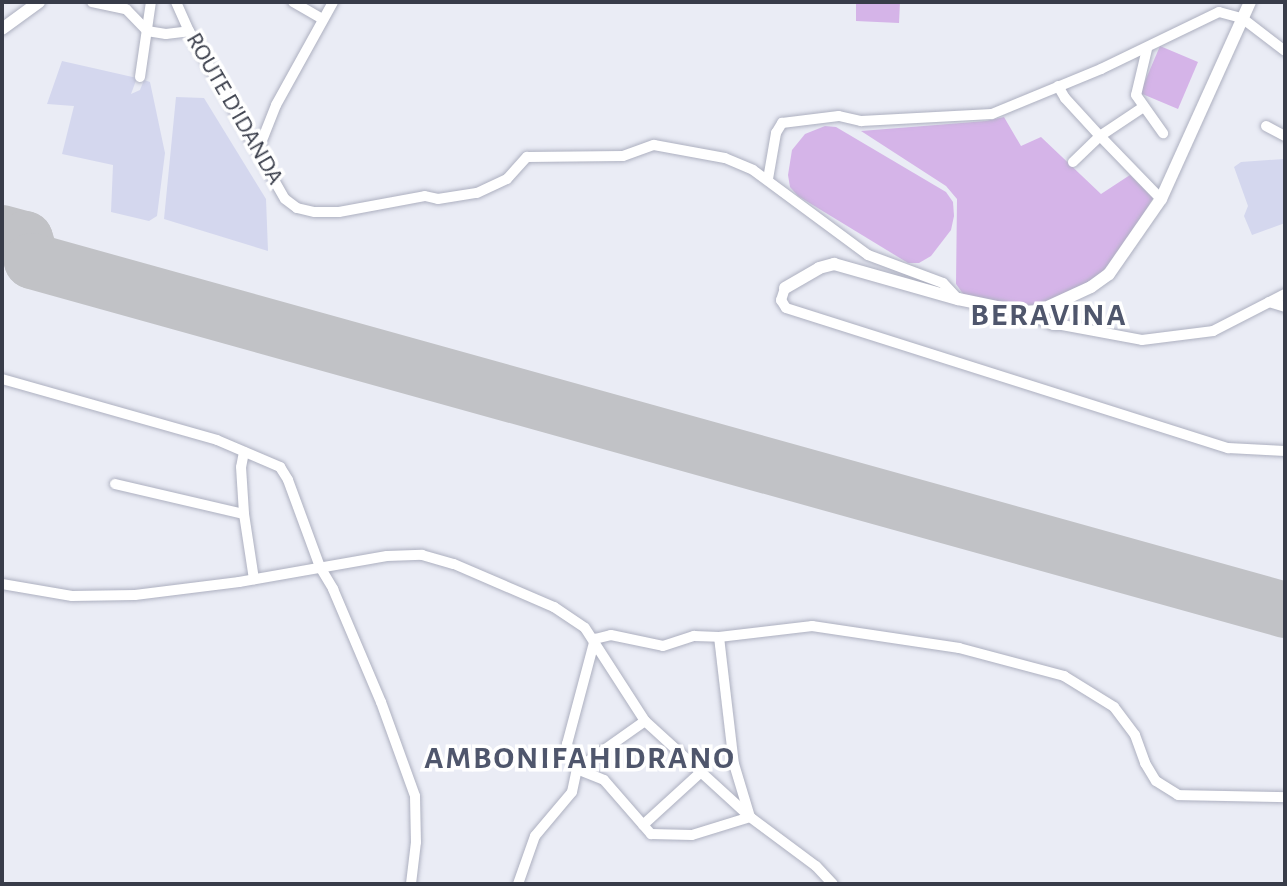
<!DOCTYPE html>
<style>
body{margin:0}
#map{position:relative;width:1287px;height:886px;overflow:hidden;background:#eaecf5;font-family:"Alegreya Sans",sans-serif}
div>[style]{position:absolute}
.education>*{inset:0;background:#d4d7ee}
.green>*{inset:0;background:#d5b4e8}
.runway>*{height:56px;margin:-28px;padding:0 28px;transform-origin:28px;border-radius:28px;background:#c1c2c6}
.roads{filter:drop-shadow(0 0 2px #adb0c0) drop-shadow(0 0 2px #adb0c0)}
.minor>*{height:10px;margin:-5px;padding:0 5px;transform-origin:5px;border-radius:5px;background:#fff}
.tertiary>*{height:12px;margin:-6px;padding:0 6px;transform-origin:6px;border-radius:6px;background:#fff}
span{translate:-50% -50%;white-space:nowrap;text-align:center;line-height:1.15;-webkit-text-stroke:7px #fff;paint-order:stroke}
.street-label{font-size:24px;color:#383c49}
.district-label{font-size:32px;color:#4f566c;font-weight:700;letter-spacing:2px}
.frame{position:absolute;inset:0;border:4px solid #383c49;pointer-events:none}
</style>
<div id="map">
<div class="education">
<div style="clip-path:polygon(62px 61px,137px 78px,131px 94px,140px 90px,144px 80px,150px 82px,165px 153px,157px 216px,149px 221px,111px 212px,113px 165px,62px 154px,74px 106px,47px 104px)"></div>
<div style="clip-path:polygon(176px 97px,204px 98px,266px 199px,268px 251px,164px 219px)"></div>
<div style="clip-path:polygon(1284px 159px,1285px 223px,1252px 235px,1244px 216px,1248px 206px,1234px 167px,1241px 162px)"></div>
</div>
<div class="green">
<div style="clip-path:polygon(856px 2px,900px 2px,899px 23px,856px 21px)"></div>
<div style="clip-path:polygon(1160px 46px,1198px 62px,1178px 109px,1140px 93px)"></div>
<div style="clip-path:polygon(1004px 117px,1021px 146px,1041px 137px,1101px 194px,1130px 175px,1153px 198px,1120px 254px,1095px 279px,1038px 307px,1013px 309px,966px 298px,956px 284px,957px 199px,946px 186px,861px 131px,986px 121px)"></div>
<div style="clip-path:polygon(825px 126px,836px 127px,946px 192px,953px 202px,954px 216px,951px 230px,931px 256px,919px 263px,908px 263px,798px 196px,790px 187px,788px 175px,792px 150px,805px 134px)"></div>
</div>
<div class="runway">
<div style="left:2px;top:233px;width:24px;rotate:15deg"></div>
<div style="left:25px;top:239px;width:23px;rotate:72deg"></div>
<div style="left:32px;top:261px;width:1301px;rotate:15.56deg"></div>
</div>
<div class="roads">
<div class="minor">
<div style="left:92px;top:2px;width:35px;rotate:12deg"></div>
<div style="left:126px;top:9px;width:30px;rotate:46deg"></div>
<div style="left:147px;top:31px;width:19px;rotate:9deg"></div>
<div style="left:166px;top:34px;width:23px;rotate:-7deg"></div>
<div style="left:176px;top:2px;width:32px;rotate:66deg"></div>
<div style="left:189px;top:31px;width:193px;rotate:60.3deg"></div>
<div style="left:285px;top:199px;width:15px;rotate:37deg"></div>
<div style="left:297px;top:208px;width:18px;rotate:13deg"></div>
<div style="left:315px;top:212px;width:24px"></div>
<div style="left:339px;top:212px;width:87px;rotate:-10.5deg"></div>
<div style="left:425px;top:196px;width:13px;rotate:13deg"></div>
<div style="left:438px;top:199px;width:39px;rotate:-9deg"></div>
<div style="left:477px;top:193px;width:33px;rotate:-25deg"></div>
<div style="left:507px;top:179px;width:30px;rotate:-48deg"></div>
<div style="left:527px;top:157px;width:96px;rotate:-0.6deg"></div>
<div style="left:623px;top:156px;width:33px;rotate:-20deg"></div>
<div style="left:654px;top:145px;width:72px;rotate:10.4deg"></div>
<div style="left:725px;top:158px;width:30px;rotate:23deg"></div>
<div style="left:753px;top:170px;width:143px;rotate:36.5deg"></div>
<div style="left:868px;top:255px;width:80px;rotate:20.5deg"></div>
<div style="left:943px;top:283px;width:22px;rotate:47deg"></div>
<div style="left:293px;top:2px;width:34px;rotate:30deg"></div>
<div style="left:1147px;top:49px;width:47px;rotate:103.4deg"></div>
<div style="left:1136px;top:95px;width:47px;rotate:54.6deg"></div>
<div style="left:140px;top:77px;width:76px;rotate:-81.7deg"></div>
<div style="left:1058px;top:86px;width:14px;rotate:60deg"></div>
<div style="left:1065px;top:98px;width:52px;rotate:47.4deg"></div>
<div style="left:1100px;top:136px;width:88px;rotate:45.9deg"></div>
<div style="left:1266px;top:126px;width:21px;rotate:28deg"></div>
<div style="left:259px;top:148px;width:46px;rotate:-68.4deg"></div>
<div style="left:276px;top:105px;width:118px;rotate:-61deg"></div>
<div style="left:1073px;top:162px;width:37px;rotate:-44deg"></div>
<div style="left:1100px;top:136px;width:50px;rotate:-33.7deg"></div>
<div style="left:768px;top:179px;width:47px;rotate:-80.1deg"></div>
<div style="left:776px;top:133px;width:12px;rotate:-59deg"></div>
<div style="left:782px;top:123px;width:57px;rotate:-7deg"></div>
<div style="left:839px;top:116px;width:23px;rotate:13deg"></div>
<div style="left:861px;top:121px;width:131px;rotate:-3.1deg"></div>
<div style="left:992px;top:114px;width:118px;rotate:-22.4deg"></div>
<div style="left:1101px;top:69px;width:131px;rotate:-25.8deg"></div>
<div style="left:1219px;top:12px;width:24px;rotate:15deg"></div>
<div style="left:1242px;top:18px;width:54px;rotate:37.5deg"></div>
<div style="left:785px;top:288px;width:13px;rotate:108deg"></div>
<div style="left:781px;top:300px;width:9px;rotate:58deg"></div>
<div style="left:786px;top:308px;width:464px;rotate:17.6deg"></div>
<div style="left:1228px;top:448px;width:57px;rotate:3deg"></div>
<div style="left:1269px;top:302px;width:17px;rotate:17deg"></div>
<div style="left:1057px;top:304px;width:14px;rotate:94deg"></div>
<div style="left:1056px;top:318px;width:9px;rotate:49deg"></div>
<div style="left:1062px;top:325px;width:81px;rotate:10.6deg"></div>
<div style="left:1142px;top:340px;width:72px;rotate:-7.2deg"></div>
<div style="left:1213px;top:331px;width:81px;rotate:-27.2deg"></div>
<div style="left:1023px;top:312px;width:33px;rotate:23deg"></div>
<div style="left:1053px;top:325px;width:9px"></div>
<div style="left:2px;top:379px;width:223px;rotate:15.8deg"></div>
<div style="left:217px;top:440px;width:69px;rotate:23.2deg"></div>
<div style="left:280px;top:467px;width:15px;rotate:58deg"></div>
<div style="left:288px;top:480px;width:93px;rotate:69.8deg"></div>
<div style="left:320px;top:567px;width:26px;rotate:59deg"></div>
<div style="left:333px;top:589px;width:123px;rotate:67deg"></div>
<div style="left:381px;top:702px;width:100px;rotate:70.1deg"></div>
<div style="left:415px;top:796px;width:46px;rotate:88.8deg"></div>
<div style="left:416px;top:842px;width:42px;rotate:96.8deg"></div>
<div style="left:244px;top:452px;width:15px;rotate:101deg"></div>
<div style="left:241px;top:467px;width:47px;rotate:86.3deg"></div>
<div style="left:244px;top:514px;width:66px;rotate:81.3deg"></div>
<div style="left:115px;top:484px;width:132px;rotate:13.1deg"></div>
<div style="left:2px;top:584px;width:71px;rotate:9.7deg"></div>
<div style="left:72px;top:596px;width:63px;rotate:-0.9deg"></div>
<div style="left:135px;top:595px;width:105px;rotate:-7.1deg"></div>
<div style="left:239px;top:582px;width:150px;rotate:-10deg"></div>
<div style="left:387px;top:556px;width:35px;rotate:-2deg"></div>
<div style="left:422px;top:555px;width:33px;rotate:16deg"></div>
<div style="left:454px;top:564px;width:109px;rotate:23.3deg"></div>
<div style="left:554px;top:607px;width:37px;rotate:34deg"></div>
<div style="left:585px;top:628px;width:111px;rotate:57.2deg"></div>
<div style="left:645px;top:721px;width:142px;rotate:42.4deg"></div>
<div style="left:750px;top:817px;width:82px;rotate:36.6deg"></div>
<div style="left:816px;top:866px;width:25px;rotate:47deg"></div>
<div style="left:719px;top:637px;width:128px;rotate:83.3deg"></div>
<div style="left:734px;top:764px;width:55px;rotate:73.2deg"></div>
<div style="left:595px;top:639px;width:16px;rotate:-14deg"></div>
<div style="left:611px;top:635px;width:53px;rotate:11.9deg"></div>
<div style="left:663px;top:646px;width:33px;rotate:-18deg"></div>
<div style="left:694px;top:636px;width:25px;rotate:2deg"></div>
<div style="left:719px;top:637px;width:94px;rotate:-6.7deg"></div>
<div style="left:812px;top:626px;width:149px;rotate:8.5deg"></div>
<div style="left:959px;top:648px;width:109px;rotate:14.9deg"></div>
<div style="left:1064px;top:676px;width:59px;rotate:31.8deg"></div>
<div style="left:1114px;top:707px;width:35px;rotate:53deg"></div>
<div style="left:1135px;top:735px;width:30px;rotate:70deg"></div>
<div style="left:1145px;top:763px;width:21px;rotate:59deg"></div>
<div style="left:1156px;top:781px;width:26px;rotate:32deg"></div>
<div style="left:1178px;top:795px;width:107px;rotate:1.1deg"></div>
<div style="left:577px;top:769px;width:29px;rotate:22deg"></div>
<div style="left:604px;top:780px;width:72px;rotate:49deg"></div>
<div style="left:651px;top:834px;width:41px;rotate:1.4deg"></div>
<div style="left:692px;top:835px;width:61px;rotate:-17.2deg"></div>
<div style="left:577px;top:769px;width:83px;rotate:-35.2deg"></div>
<div style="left:643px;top:825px;width:79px;rotate:-42.4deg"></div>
<div style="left:518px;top:884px;width:51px;rotate:-70.5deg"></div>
<div style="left:535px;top:836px;width:57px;rotate:-49.9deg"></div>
<div style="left:572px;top:792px;width:24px;rotate:-78deg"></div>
<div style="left:577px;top:769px;width:27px;rotate:-112deg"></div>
<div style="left:567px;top:744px;width:109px;rotate:-75.1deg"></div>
</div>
<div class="tertiary">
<div style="left:2px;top:29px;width:46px;rotate:-36.1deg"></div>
<div style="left:785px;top:288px;width:39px;rotate:-30deg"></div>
<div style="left:819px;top:268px;width:16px;rotate:-15deg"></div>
<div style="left:834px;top:264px;width:129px;rotate:15.8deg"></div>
<div style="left:958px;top:299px;width:64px;rotate:11.7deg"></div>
<div style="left:1021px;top:312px;width:18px;rotate:-3deg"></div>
<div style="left:1039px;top:311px;width:57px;rotate:-24.8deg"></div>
<div style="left:1091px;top:287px;width:22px;rotate:-36deg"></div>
<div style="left:1109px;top:274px;width:91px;rotate:-55.3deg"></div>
<div style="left:1161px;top:199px;width:216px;rotate:-65.7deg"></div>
</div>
</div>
<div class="street-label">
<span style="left:234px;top:109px;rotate:60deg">ROUTE D'IDANDA</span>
</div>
<div class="district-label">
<span style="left:1049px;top:315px">BERAVINA</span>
<span style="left:580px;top:758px">AMBONIFAHIDRANO</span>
</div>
<div class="frame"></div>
</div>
